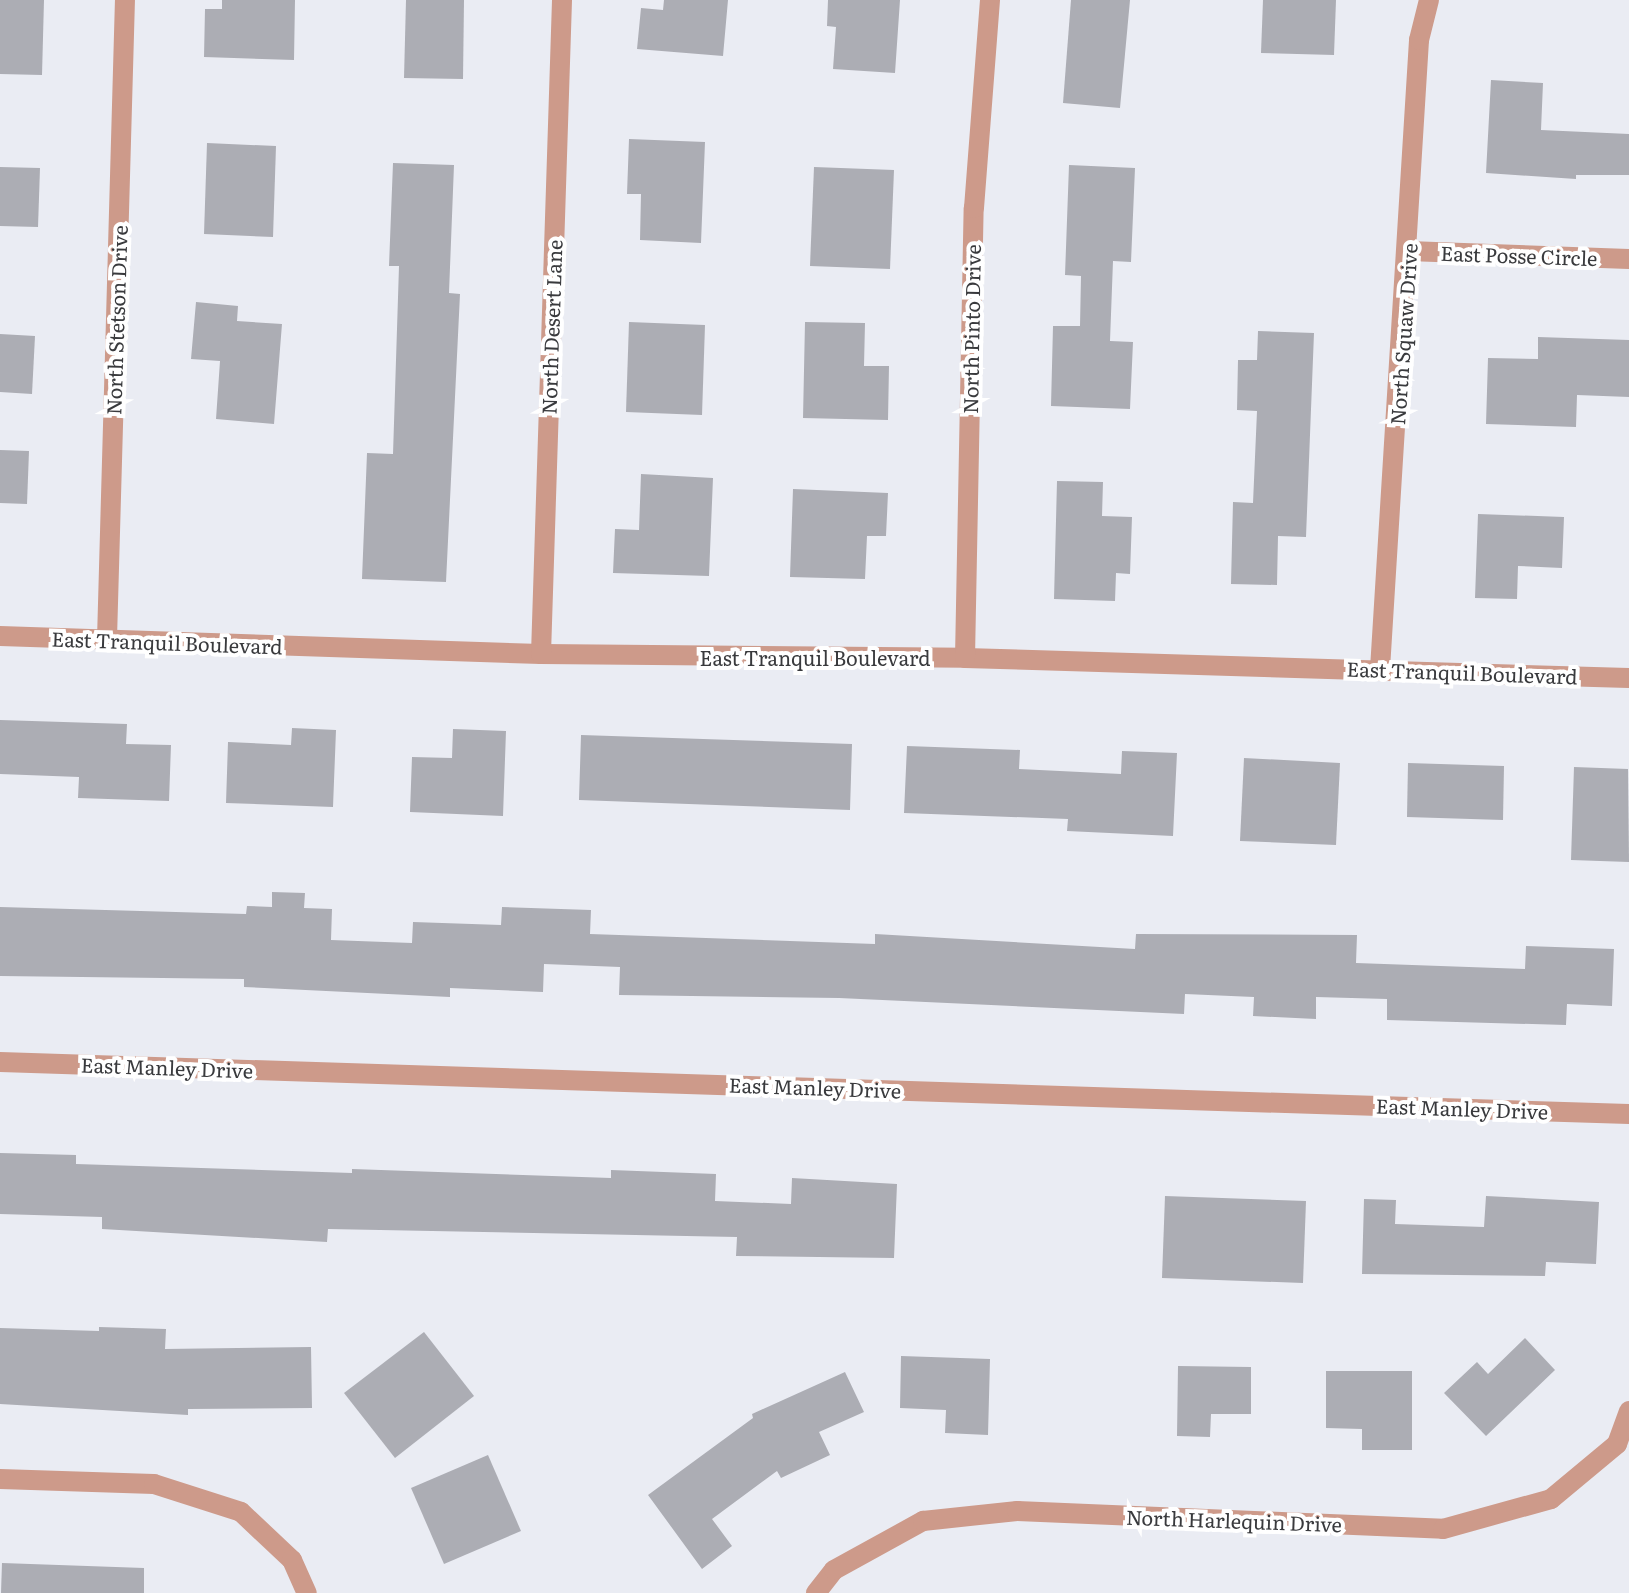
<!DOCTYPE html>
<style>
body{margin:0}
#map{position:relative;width:1629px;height:1593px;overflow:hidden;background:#eaecf3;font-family:Literata,serif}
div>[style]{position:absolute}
.building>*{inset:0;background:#acadb4}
.street>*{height:20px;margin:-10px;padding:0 10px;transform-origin:10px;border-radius:10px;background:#cd9a8a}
span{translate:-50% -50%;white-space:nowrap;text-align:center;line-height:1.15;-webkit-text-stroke:8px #fff;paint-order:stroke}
.street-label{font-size:20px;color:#393a3d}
</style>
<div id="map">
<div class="building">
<div style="clip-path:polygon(0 0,44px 0,42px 75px,0 74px)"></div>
<div style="clip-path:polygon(222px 0,295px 0,294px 60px,204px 57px,205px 9px,222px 9px)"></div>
<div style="clip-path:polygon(406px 0,464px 0,463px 79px,404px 78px)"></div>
<div style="clip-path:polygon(664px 0,728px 0,723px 56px,637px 49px,641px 8px,663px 10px)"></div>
<div style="clip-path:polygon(828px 0,900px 0,895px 73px,833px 69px,836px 27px,827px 26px)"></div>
<div style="clip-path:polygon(1071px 0,1130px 0,1120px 108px,1063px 103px)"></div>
<div style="clip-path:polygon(1263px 0,1336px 0,1334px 55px,1261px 53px)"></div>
<div style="clip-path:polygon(1491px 80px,1543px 83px,1541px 130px,1629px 134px,1629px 175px,1576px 175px,1576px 179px,1486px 173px)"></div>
<div style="clip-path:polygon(629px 139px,705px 142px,701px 243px,640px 240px,641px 194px,627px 194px)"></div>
<div style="clip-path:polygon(207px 143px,276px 146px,273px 237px,204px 234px)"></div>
<div style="clip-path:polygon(393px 163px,454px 165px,449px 293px,460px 294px,446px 582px,362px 579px,367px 453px,393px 454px,399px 266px,389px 266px)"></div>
<div style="clip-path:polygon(1069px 165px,1135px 168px,1131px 262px,1113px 261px,1110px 341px,1133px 342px,1130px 409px,1051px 406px,1053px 326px,1080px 326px,1081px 276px,1065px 275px)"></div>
<div style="clip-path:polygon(0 167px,40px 168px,38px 227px,0 226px)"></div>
<div style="clip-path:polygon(814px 167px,894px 170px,890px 269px,810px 266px)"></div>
<div style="clip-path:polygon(196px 302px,238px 306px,237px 321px,282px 324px,274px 424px,216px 419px,220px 361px,191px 359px)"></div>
<div style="clip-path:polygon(629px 322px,705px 325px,702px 415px,626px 412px)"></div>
<div style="clip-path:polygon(805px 322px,865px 323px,864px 366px,889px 366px,888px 420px,803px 418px)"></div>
<div style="clip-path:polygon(1258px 331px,1314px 333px,1306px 537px,1278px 536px,1277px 585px,1231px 584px,1233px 502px,1253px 503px,1257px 411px,1237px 410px,1238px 360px,1257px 360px)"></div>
<div style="clip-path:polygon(0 334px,35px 336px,32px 394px,0 392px)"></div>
<div style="clip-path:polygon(1538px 337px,1629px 340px,1629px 397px,1577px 395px,1576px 427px,1486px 424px,1488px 358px,1538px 359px)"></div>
<div style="clip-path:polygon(0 450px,29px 451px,27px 504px,0 503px)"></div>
<div style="clip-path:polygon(641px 474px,713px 478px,709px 576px,613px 573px,615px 529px,639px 530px)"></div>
<div style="clip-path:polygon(1057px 481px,1103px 482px,1102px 516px,1132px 517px,1130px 574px,1116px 573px,1115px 601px,1054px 599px)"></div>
<div style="clip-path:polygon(793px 489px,888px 493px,886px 536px,867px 536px,865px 579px,790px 577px)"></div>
<div style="clip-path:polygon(1478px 514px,1564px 517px,1562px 568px,1518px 566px,1517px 599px,1475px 598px)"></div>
<div style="clip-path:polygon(0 720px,127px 724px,126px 744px,171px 745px,169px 801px,78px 798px,79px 777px,0 774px)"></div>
<div style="clip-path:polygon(292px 728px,336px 730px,333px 807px,226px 803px,228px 742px,291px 745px)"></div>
<div style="clip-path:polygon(453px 729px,506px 731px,503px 816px,410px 812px,412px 757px,452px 758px)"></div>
<div style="clip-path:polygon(581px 735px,852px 744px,850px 810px,579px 800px)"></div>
<div style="clip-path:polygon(907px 746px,1020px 750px,1019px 769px,1121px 774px,1122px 751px,1177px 753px,1173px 836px,1067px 831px,1068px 819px,904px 813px)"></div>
<div style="clip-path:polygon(1244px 758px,1340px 763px,1336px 845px,1240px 841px)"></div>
<div style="clip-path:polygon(1408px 763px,1504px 766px,1503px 820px,1407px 817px)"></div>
<div style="clip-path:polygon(1574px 767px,1628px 769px,1629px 862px,1571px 860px)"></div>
<div style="clip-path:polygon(272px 892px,305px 893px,304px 908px,332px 909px,331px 940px,412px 943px,413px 922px,501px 925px,502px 907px,591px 910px,590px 934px,875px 944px,875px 934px,1135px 949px,1136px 934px,1357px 935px,1356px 963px,1525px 969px,1526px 946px,1614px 949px,1612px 1006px,1567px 1004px,1566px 1025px,1387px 1020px,1387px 999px,1316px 997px,1316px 1019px,1253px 1016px,1254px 997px,1185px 994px,1184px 1014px,839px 998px,619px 995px,620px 967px,544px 964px,543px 992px,450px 988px,450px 997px,244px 987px,244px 979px,0 976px,0 907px,246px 914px,247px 906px,272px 907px)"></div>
<div style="clip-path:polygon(0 1153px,76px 1155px,76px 1164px,352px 1173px,352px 1169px,611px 1178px,611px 1170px,716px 1174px,715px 1201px,791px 1204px,792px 1178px,897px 1184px,894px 1258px,736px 1256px,737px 1237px,328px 1229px,327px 1242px,102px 1229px,102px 1217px,0 1214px)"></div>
<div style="clip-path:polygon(1165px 1196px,1306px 1201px,1303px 1283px,1162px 1278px)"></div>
<div style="clip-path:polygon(1486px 1196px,1599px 1202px,1596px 1264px,1546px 1262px,1545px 1276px,1362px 1274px,1364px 1199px,1396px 1200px,1395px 1224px,1484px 1227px)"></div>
<div style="clip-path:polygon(99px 1327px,166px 1329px,165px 1349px,311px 1347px,312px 1408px,188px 1409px,188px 1415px,0 1404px,0 1328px,99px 1331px)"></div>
<div style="clip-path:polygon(424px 1332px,474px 1396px,395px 1458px,344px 1393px)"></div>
<div style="clip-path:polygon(1525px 1338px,1555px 1370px,1486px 1436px,1444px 1393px,1477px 1362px,1488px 1374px)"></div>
<div style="clip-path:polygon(901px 1356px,990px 1359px,988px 1435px,945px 1433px,946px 1410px,900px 1408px)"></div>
<div style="clip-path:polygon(1178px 1366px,1251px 1367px,1251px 1414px,1211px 1414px,1210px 1437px,1177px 1436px)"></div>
<div style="clip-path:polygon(1326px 1371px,1412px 1371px,1412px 1450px,1362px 1450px,1362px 1429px,1326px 1428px)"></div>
<div style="clip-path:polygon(845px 1372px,864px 1412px,819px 1432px,830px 1455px,781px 1478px,777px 1471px,712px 1519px,732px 1546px,702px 1569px,648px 1495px,753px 1418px,752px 1414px)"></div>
<div style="clip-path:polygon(488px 1455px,521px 1531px,444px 1564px,411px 1488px)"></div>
<div style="clip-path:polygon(2px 1563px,144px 1568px,144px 1593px,1px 1593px)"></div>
</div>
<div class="street">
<div style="left:1408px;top:251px;width:221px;rotate:2.1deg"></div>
<div style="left:0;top:636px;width:541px;rotate:1.91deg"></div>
<div style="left:541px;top:654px;width:424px;rotate:0.5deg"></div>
<div style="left:965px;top:658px;width:664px;rotate:1.73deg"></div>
<div style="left:107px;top:639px;width:639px;rotate:-88.39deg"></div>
<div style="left:541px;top:654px;width:654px;rotate:-88.16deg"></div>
<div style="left:965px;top:658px;width:450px;rotate:-88.9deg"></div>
<div style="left:974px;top:208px;width:209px;rotate:-85.6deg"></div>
<div style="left:1380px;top:669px;width:630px;rotate:-86.45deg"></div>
<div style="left:1419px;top:40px;width:41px;rotate:-76deg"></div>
<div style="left:0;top:1062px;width:1630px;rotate:1.83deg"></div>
<div style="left:0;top:1479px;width:154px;rotate:1.9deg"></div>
<div style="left:154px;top:1484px;width:91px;rotate:17.8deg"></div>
<div style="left:241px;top:1512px;width:70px;rotate:43.3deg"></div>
<div style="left:292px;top:1560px;width:36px;rotate:66deg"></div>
<div style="left:816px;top:1593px;width:29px;rotate:-52deg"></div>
<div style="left:834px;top:1570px;width:102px;rotate:-28.8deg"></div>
<div style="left:923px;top:1521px;width:95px;rotate:-6.1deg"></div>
<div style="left:1017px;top:1511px;width:426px;rotate:2.4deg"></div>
<div style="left:1443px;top:1529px;width:112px;rotate:-15.5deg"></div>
<div style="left:1551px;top:1499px;width:86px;rotate:-39.8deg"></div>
<div style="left:1617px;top:1444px;width:35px;rotate:-70deg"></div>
</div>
<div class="street-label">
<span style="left:1519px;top:255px;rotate:2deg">East Posse Circle</span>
<span style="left:116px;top:320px;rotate:-88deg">North Stetson Drive</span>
<span style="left:551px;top:327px;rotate:-88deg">North Desert Lane</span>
<span style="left:971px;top:329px;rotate:-89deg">North Pinto Drive</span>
<span style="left:1403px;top:334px;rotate:-86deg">North Squaw Drive</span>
<span style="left:167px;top:642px;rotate:2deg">East Tranquil Boulevard</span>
<span style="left:815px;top:657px">East Tranquil Boulevard</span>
<span style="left:1462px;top:672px;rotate:2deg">East Tranquil Boulevard</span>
<span style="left:167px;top:1067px;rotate:2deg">East Manley Drive</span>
<span style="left:815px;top:1087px;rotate:2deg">East Manley Drive</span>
<span style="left:1462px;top:1108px;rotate:2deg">East Manley Drive</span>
<span style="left:1234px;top:1520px;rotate:2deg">North Harlequin Drive</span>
</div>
</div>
